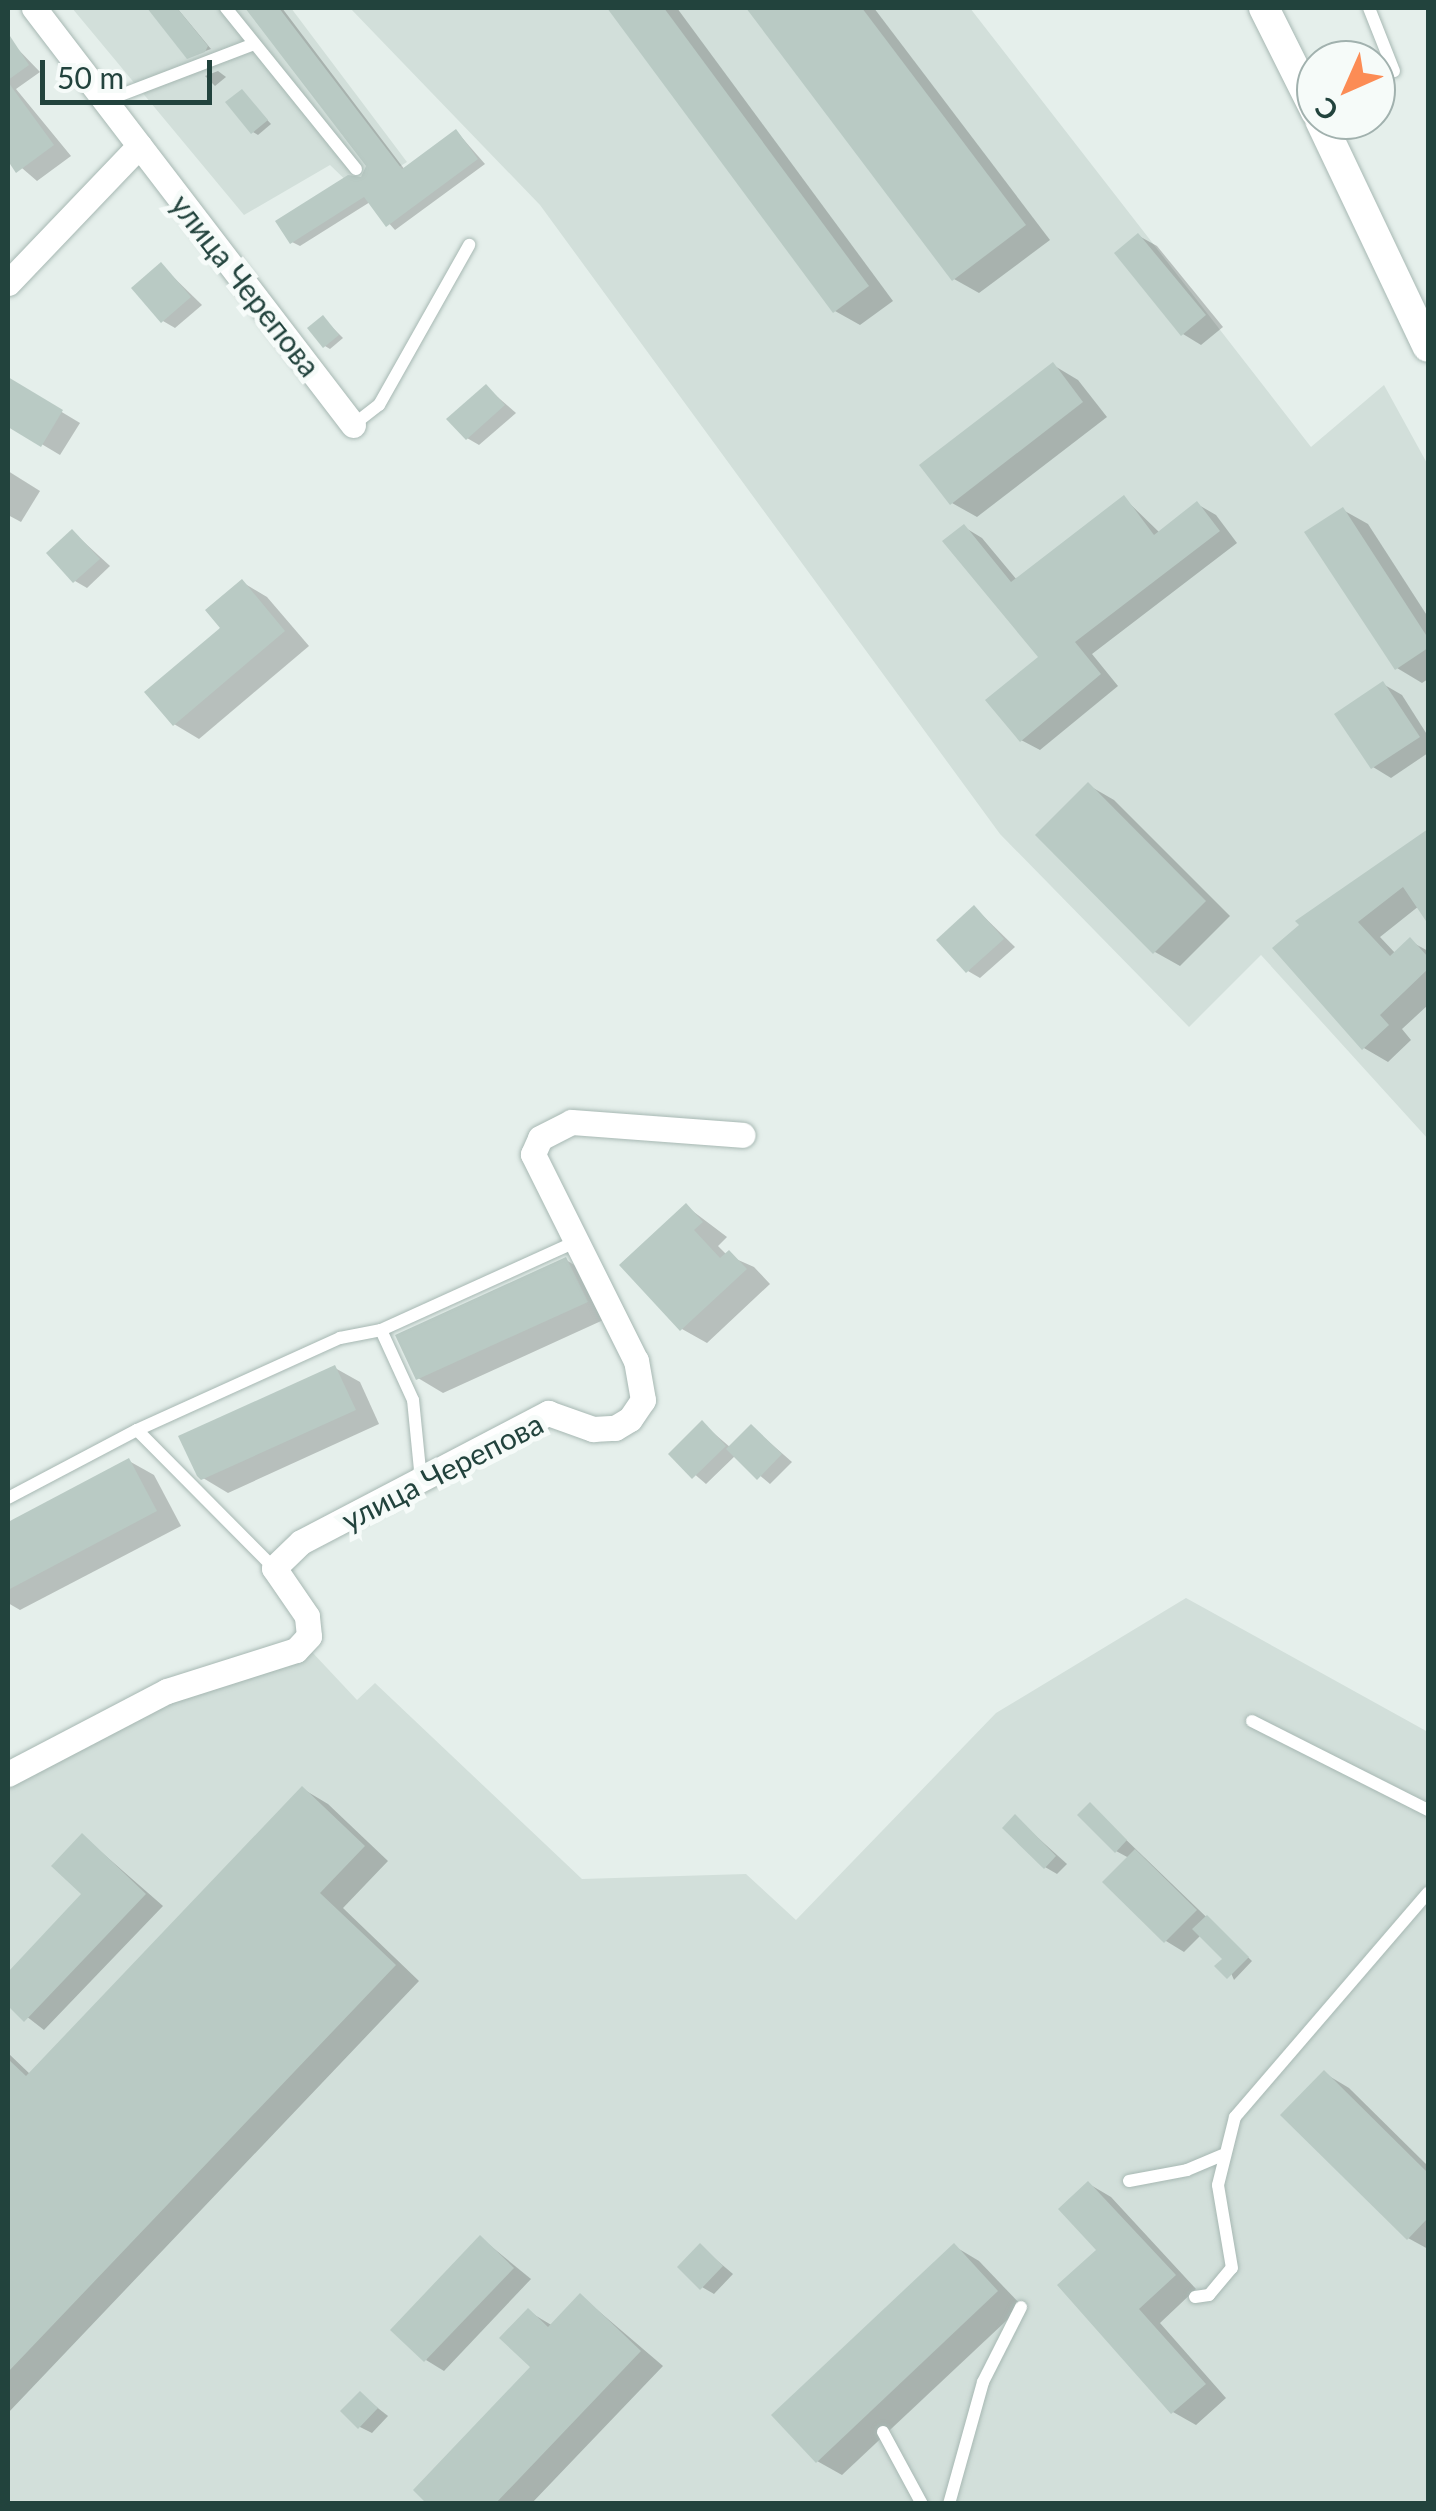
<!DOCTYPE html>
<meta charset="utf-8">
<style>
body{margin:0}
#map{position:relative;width:1436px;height:2511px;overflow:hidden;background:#e5efeb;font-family:Lato,sans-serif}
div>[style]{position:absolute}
.built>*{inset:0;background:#d2dfda}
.shadow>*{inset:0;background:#0003}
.building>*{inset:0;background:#b9cac4}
.roads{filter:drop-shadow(0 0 2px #a7b8b3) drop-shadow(0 0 2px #a7b8b3)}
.lane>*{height:12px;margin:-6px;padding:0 6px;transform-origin:6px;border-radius:6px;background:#fff}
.street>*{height:25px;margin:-12.5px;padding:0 12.5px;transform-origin:12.5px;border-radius:12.5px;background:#fff}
.secondary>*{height:30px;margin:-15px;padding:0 15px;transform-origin:15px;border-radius:15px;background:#fff}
span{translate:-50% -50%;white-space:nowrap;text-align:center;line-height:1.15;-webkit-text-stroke:10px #f6fbf9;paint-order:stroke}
.street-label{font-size:30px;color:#22433d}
.frame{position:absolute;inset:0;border:10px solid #22433d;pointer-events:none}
.north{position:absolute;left:1296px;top:40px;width:100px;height:100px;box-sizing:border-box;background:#f6fbf9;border:2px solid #a1b1ae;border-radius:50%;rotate:225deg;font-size:28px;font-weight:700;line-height:40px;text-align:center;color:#22433d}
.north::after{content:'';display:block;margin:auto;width:35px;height:45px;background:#fc8c55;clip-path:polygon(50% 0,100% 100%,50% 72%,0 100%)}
.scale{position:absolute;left:40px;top:60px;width:172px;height:45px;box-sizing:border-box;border:5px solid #22433d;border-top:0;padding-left:12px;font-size:30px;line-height:35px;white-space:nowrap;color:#22433d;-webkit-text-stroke:8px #f6fbf9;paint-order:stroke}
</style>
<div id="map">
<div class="built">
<div style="clip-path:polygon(72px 8px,291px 8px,407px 162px,358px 192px,330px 165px,244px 215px)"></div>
<div style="clip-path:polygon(350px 8px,970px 8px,1311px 447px,1384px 385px,1428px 465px,1428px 1139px,1261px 955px,1189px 1027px,1000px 834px,540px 205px)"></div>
<div style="clip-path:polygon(1186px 1598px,1428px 1732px,1428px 2503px,8px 2504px,8px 1785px,151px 1708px,312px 1652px,357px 1700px,375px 1683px,582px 1879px,746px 1874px,796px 1920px,996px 1713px)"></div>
</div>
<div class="shadow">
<div style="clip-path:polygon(150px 8px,177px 8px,211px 49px,189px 57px)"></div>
<div style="clip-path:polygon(247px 8px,282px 8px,405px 170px,457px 132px,485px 164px,395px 230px,370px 202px,300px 246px,292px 242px,363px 180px,368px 163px)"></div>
<div style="clip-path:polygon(611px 8px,677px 8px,893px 301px,860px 325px,835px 311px)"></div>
<div style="clip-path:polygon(749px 8px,874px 8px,1050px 240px,979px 293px,954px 279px)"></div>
<div style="clip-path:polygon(13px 44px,40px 72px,16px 89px,71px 156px,37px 181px,8px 156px,8px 48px)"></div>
<div style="clip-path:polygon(218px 71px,226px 77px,215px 86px,205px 76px)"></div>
<div style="clip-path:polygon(242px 92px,271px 124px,258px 135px,253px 132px)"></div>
<div style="clip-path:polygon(1139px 236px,1157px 246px,1223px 327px,1201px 345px,1183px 334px)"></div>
<div style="clip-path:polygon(161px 265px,202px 305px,175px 328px,163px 321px)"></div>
<div style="clip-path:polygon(323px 318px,343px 338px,330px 349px,325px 346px)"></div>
<div style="clip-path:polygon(1053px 365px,1078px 380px,1107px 417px,977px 517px,952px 503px)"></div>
<div style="clip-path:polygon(10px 381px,80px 423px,60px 455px,8px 424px)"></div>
<div style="clip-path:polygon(486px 387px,516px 413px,479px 445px,467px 438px)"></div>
<div style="clip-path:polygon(8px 471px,40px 491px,21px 522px,8px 515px)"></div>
<div style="clip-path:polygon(1124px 498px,1160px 533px,1197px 504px,1216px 515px,1237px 543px,1092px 654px,1118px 686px,1040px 750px,1021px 740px,1041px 657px,964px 527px,982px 538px,1017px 580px)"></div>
<div style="clip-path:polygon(1343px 510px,1368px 524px,1428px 617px,1428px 679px,1422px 683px,1397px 668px)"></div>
<div style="clip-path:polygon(73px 532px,110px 566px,87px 588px,75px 581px)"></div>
<div style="clip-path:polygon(242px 582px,267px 597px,309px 646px,199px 739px,174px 724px)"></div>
<div style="clip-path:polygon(1383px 684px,1402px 695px,1428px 736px,1428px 753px,1391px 778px,1373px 767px)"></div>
<div style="clip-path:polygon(1088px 785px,1114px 800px,1230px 916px,1180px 966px,1155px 952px)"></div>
<div style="clip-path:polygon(1428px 832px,1428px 919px,1419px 906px,1380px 937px,1396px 954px,1410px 941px,1428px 951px,1428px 1005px,1402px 1029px,1411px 1040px,1388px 1062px,1364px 1048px,1299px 921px)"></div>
<div style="clip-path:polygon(975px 908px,1015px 947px,980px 978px,968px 971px)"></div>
<div style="clip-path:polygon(686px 1206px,727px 1237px,718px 1246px,727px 1255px,754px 1267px,770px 1284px,707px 1343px,682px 1329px)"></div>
<div style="clip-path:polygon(566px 1260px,591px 1275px,612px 1316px,443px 1393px,418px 1378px)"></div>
<div style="clip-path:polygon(335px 1368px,360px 1382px,379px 1424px,228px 1493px,203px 1478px)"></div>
<div style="clip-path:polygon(702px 1423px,731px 1448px,752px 1427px,792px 1462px,770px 1484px,736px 1455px,706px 1484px,671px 1454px)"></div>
<div style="clip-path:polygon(129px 1461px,154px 1475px,181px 1526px,20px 1610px,8px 1603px,8px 1525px)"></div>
<div style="clip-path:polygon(303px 1789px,328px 1804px,388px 1861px,343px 1908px,419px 1981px,8px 2413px,8px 2053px,31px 2075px)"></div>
<div style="clip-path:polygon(1090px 1805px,1252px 1961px,1234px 1980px,1225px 1959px,1201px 1935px,1184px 1952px,1166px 1941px,1129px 1858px,1116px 1851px)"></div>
<div style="clip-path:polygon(1015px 1817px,1067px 1864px,1057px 1874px,1045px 1867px)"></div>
<div style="clip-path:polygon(83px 1836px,163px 1906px,44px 2030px,8px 2002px,8px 1975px,85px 1894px)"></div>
<div style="clip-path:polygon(1324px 2073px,1349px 2088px,1428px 2166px,1428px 2249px,1408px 2238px)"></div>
<div style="clip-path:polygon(1089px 2184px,1111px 2197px,1196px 2289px,1160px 2323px,1226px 2398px,1196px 2425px,1173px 2412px,1060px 2285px,1100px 2250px)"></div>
<div style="clip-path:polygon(481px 2238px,531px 2279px,444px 2371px,426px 2360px)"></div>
<div style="clip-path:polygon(700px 2246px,733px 2274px,714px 2294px,702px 2287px)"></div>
<div style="clip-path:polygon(954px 2246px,979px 2261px,1022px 2306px,842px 2475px,817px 2461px)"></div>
<div style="clip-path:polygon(581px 2296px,663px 2366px,531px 2504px,431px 2504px,534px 2367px,528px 2311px,553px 2326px)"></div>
<div style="clip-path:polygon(360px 2394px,388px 2416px,372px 2433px,360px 2427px)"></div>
</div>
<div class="building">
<div style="clip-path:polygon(147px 8px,177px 8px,208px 46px,205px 52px,187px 59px)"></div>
<div style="clip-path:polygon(245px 8px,279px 8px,402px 169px,456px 129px,478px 159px,386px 227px,364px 197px,290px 244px,275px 221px,348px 175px,361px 177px,366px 166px)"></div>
<div style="clip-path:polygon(607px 8px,664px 8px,869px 286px,833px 313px)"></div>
<div style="clip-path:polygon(746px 8px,862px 8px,1026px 225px,952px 281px)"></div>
<div style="clip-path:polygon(8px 33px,29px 65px,8px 80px)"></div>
<div style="clip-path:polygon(8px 82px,54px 145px,16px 173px,8px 161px)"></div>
<div style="clip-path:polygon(242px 89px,268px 120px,251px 134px,225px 102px)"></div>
<div style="clip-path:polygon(1138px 233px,1206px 315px,1181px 336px,1114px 253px)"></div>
<div style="clip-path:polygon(161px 262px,191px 297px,161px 323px,131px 288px)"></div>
<div style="clip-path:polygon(323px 315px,339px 335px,323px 348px,307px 328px)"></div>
<div style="clip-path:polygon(1053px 362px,1083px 402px,950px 505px,919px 465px)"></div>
<div style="clip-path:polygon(8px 377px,63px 410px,41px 447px,8px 427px)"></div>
<div style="clip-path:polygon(486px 384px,505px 405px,466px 440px,446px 419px)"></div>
<div style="clip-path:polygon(1124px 495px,1154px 535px,1197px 501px,1220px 531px,1075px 642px,1101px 674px,1020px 742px,985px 700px,1038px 657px,942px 541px,964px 524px,1011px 582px)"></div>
<div style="clip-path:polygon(1343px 507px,1428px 638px,1428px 648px,1395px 670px,1304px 532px)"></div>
<div style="clip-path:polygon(72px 529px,100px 559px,73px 583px,46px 553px)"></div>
<div style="clip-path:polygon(242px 579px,285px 631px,173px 726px,144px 692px,220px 628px,205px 610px)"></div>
<div style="clip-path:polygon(1383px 681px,1420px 737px,1371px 769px,1334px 714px)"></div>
<div style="clip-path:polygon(1088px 782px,1206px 901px,1153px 954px,1035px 835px)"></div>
<div style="clip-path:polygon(1428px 829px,1428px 924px,1403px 887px,1358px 922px,1390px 956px,1410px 937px,1428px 957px,1428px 969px,1380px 1015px,1389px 1025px,1362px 1050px,1272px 948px,1299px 925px,1295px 921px)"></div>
<div style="clip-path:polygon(974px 905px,1004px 939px,966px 973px,936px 940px)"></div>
<div style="clip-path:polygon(686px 1203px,703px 1222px,694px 1230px,720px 1258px,729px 1250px,747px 1269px,680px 1331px,619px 1265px)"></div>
<div style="clip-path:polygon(566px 1257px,588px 1302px,416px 1380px,395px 1335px)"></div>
<div style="clip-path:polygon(335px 1365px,356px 1410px,201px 1480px,197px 1476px,178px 1436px)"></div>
<div style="clip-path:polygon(702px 1420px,726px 1446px,692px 1479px,668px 1454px)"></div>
<div style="clip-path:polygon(751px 1424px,782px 1454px,757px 1480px,726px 1449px)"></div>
<div style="clip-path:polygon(129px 1458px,157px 1511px,8px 1590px,8px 1522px)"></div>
<div style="clip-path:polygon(302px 1786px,365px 1846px,320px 1893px,396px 1965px,8px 2372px,8px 2059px,26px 2076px)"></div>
<div style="clip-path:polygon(1090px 1802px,1127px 1840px,1115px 1853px,1077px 1815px)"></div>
<div style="clip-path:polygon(1015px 1814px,1056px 1856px,1044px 1869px,1002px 1828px)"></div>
<div style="clip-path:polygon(82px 1833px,146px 1894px,24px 2022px,8px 2006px,8px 1972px,81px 1894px,51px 1866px)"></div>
<div style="clip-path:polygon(1135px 1849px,1197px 1910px,1164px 1943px,1102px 1882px)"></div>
<div style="clip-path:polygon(1207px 1915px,1249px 1957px,1227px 1979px,1214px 1966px,1222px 1959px,1192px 1929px)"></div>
<div style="clip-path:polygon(1324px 2070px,1428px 2173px,1428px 2218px,1407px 2240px,1280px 2115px)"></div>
<div style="clip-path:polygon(1088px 2181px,1176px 2275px,1139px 2309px,1206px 2384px,1171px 2414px,1057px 2285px,1096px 2250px,1058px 2209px)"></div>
<div style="clip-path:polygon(480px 2235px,514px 2268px,424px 2362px,390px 2330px)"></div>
<div style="clip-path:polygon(700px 2243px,723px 2266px,700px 2290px,677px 2267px)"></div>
<div style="clip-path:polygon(954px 2243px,998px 2291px,816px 2463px,771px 2415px)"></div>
<div style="clip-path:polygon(580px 2293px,641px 2351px,495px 2504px,427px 2504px,413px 2490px,530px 2367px,499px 2338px,528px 2308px,548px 2327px)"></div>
<div style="clip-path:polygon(360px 2391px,378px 2408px,358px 2429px,340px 2411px)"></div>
</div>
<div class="roads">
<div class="lane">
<div style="left:226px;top:8px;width:207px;rotate:51.1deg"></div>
<div style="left:1369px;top:8px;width:68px;rotate:68.4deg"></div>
<div style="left:105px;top:101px;width:160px;rotate:-20.9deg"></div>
<div style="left:353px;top:425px;width:33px;rotate:-38deg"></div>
<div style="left:379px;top:405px;width:184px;rotate:-60.6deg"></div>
<div style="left:137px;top:1430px;width:223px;rotate:-24.4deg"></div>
<div style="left:340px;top:1338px;width:42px;rotate:-11deg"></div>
<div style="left:421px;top:1480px;width:80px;rotate:-95.7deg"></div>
<div style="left:413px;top:1400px;width:77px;rotate:-114.6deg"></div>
<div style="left:381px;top:1330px;width:215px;rotate:-24.4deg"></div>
<div style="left:8px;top:1498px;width:146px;rotate:-27.8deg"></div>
<div style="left:137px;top:1430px;width:194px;rotate:45.2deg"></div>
<div style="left:1252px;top:1721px;width:197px;rotate:26.8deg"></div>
<div style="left:1129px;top:2181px;width:59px;rotate:-10.7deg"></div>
<div style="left:1187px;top:2170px;width:38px;rotate:-23deg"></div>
<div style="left:1195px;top:2297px;width:14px;rotate:-8deg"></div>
<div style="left:1209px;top:2295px;width:35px;rotate:-50deg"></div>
<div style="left:1232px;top:2268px;width:84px;rotate:-99.6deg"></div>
<div style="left:1218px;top:2185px;width:70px;rotate:-76deg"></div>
<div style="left:1235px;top:2117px;width:296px;rotate:-49.3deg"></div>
<div style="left:883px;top:2432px;width:82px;rotate:61.6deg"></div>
<div style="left:949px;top:2504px;width:127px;rotate:-74.4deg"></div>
<div style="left:983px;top:2382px;width:84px;rotate:-63.1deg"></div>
</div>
<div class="street">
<div style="left:34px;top:8px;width:525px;rotate:52.58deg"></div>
<div style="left:8px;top:283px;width:190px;rotate:-46.3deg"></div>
<div style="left:8px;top:1774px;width:179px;rotate:-27.6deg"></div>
<div style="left:167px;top:1691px;width:135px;rotate:-17.6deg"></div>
<div style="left:296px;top:1650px;width:19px;rotate:-47deg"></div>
<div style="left:309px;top:1636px;width:20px;rotate:-96deg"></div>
<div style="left:307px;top:1616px;width:58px;rotate:-124.5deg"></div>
<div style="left:274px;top:1568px;width:37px;rotate:-44deg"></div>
<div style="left:301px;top:1542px;width:279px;rotate:-27.6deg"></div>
<div style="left:548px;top:1413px;width:48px;rotate:19.6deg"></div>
<div style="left:593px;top:1429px;width:22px;rotate:-3deg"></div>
<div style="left:615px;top:1428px;width:17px;rotate:-31deg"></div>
<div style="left:630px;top:1419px;width:23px;rotate:-56deg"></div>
<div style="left:643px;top:1400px;width:40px;rotate:-100deg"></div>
<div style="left:636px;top:1361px;width:231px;rotate:-116.5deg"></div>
<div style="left:533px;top:1154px;width:17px;rotate:-66deg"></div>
<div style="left:540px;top:1138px;width:35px;rotate:-27deg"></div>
<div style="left:571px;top:1122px;width:172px;rotate:4.3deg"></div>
</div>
<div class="secondary">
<div style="left:1264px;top:8px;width:116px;rotate:63.4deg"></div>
<div style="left:1320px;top:120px;width:251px;rotate:64.6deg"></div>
</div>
</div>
<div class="street-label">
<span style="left:246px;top:285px;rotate:52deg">улица Черепова</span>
<span style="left:442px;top:1471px;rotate:-27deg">улица Черепова</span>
</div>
<div class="frame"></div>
<div class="north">С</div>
<div class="scale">50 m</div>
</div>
